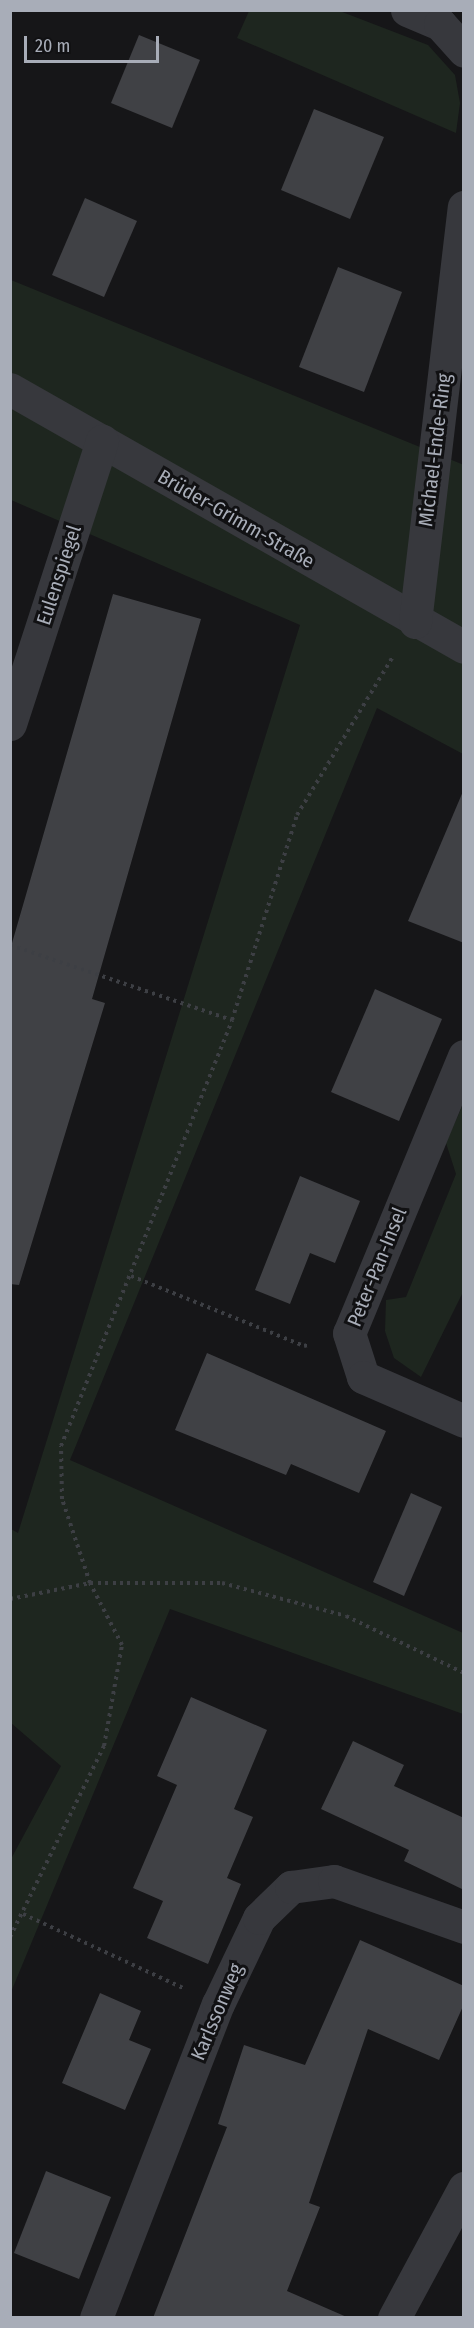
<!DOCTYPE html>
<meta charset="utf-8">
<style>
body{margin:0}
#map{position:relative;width:474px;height:2328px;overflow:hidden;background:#161618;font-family:"Fira Sans Condensed",sans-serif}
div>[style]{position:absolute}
.green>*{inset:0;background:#1e261f}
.building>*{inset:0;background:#404145}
.path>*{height:4px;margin-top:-2px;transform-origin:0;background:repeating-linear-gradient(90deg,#3d3f44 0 3px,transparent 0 7.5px)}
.minor>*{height:33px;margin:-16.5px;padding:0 16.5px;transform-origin:16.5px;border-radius:16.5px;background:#37383d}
span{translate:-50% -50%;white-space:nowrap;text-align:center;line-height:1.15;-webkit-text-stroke:6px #111113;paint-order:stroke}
.street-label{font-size:20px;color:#a8adb8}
.frame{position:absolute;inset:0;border:12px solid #a8adb8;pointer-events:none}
.scale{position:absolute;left:24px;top:36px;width:135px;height:27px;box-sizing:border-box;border:3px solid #a8adb8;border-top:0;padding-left:8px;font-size:18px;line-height:21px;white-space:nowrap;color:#a8adb8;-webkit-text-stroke:4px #111113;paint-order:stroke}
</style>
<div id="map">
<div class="green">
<div style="clip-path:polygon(337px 10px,428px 45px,455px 75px,460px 103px,456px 133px,237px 38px,249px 11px)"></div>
<div style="clip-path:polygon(11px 280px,464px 465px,463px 754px,377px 708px,70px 1460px,463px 1633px,463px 1714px,170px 1609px,11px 1992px,11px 1859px,61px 1766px,11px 1723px,11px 1529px,18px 1533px,300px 625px,11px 500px)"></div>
<div style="clip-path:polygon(463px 1104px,463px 1292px,421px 1377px,394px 1358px,385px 1331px,386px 1300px,406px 1297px,456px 1174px,446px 1143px)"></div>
</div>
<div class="building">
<div style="clip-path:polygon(139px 35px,200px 60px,172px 128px,111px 103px)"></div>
<div style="clip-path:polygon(314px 109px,384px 137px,350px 219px,281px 190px)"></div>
<div style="clip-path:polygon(85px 198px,137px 221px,104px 297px,52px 275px)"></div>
<div style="clip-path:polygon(338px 267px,402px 292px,364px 392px,299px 367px)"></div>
<div style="clip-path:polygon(113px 594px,201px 619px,92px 999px,105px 1003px,19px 1285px,10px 1284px,10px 950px)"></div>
<div style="clip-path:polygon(464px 789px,464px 943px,408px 921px)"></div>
<div style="clip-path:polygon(375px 989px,442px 1019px,399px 1121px,331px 1092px)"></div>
<div style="clip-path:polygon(300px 1176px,360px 1201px,335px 1263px,310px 1253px,290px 1304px,255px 1290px)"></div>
<div style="clip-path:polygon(207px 1353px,386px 1431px,359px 1493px,291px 1464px,286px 1475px,175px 1430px)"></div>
<div style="clip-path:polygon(411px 1493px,442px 1507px,404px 1596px,373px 1582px)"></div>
<div style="clip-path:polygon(191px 1697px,267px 1730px,234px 1809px,253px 1817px,227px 1878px,241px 1884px,208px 1964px,147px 1938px,163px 1901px,133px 1888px,177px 1785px,157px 1776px)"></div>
<div style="clip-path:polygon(353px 1741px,404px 1765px,394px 1786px,464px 1818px,464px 1890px,404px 1861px,409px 1850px,321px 1809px)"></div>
<div style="clip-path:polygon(360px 1940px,464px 1986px,464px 2004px,439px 2060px,368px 2029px,309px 2203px,320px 2207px,287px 2291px,349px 2318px,153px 2318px,227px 2127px,218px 2124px,244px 2045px,305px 2065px)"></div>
<div style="clip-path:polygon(100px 1993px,141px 2011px,129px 2040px,151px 2049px,125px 2110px,62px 2083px)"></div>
<div style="clip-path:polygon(46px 2171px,111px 2197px,79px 2279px,14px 2253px)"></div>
</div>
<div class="path">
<div style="left:10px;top:945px;width:234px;rotate:18.7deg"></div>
<div style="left:131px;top:1276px;width:187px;rotate:22deg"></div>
<div style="left:304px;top:1346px;width:7px;rotate:-16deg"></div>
<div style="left:10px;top:1599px;width:82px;rotate:-11.3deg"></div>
<div style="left:90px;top:1583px;width:132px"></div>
<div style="left:222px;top:1583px;width:128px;rotate:14.9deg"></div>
<div style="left:346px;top:1616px;width:131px;rotate:25.8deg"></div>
<div style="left:23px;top:1914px;width:176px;rotate:24.8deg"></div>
<div style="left:10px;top:1937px;width:213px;rotate:-63.8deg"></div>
<div style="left:104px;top:1746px;width:103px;rotate:-79.9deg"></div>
<div style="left:122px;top:1645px;width:70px;rotate:-117.3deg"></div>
<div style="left:90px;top:1583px;width:89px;rotate:-108.4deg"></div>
<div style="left:62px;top:1499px;width:53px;rotate:-91.1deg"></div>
<div style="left:61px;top:1446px;width:459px;rotate:-68.1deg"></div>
<div style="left:232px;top:1020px;width:215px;rotate:-72.4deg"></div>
<div style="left:297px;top:815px;width:187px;rotate:-58.8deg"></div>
</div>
<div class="minor">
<div style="left:407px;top:10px;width:36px;rotate:23deg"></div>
<div style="left:440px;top:24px;width:36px;rotate:48deg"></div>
<div style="left:10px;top:389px;width:522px;rotate:29.61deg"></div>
<div style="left:415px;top:622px;width:418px;rotate:-83.3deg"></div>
<div style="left:10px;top:724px;width:298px;rotate:-72deg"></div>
<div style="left:464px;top:1056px;width:300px;rotate:112.5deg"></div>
<div style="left:349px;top:1333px;width:46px;rotate:72.3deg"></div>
<div style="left:363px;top:1377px;width:110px;rotate:23.5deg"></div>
<div style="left:96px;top:2318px;width:337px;rotate:-68.8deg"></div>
<div style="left:218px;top:2004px;width:95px;rotate:-64.5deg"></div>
<div style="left:259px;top:1918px;width:45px;rotate:-44.1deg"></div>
<div style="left:291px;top:1887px;width:43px;rotate:-7.9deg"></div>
<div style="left:334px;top:1881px;width:138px;rotate:19.5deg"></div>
<div style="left:394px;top:2318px;width:148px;rotate:-61.7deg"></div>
</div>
<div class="street-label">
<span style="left:435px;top:450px;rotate:-83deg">Michael-Ende-Ring</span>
<span style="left:236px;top:519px;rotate:30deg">Brüder-Grimm-Straße</span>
<span style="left:59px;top:575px;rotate:-72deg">Eulenspiegel</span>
<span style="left:377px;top:1267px;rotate:-68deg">Peter-Pan-Insel</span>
<span style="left:217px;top:2012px;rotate:-67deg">Karlssonweg</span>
</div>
<div class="frame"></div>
<div class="scale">20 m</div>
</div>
